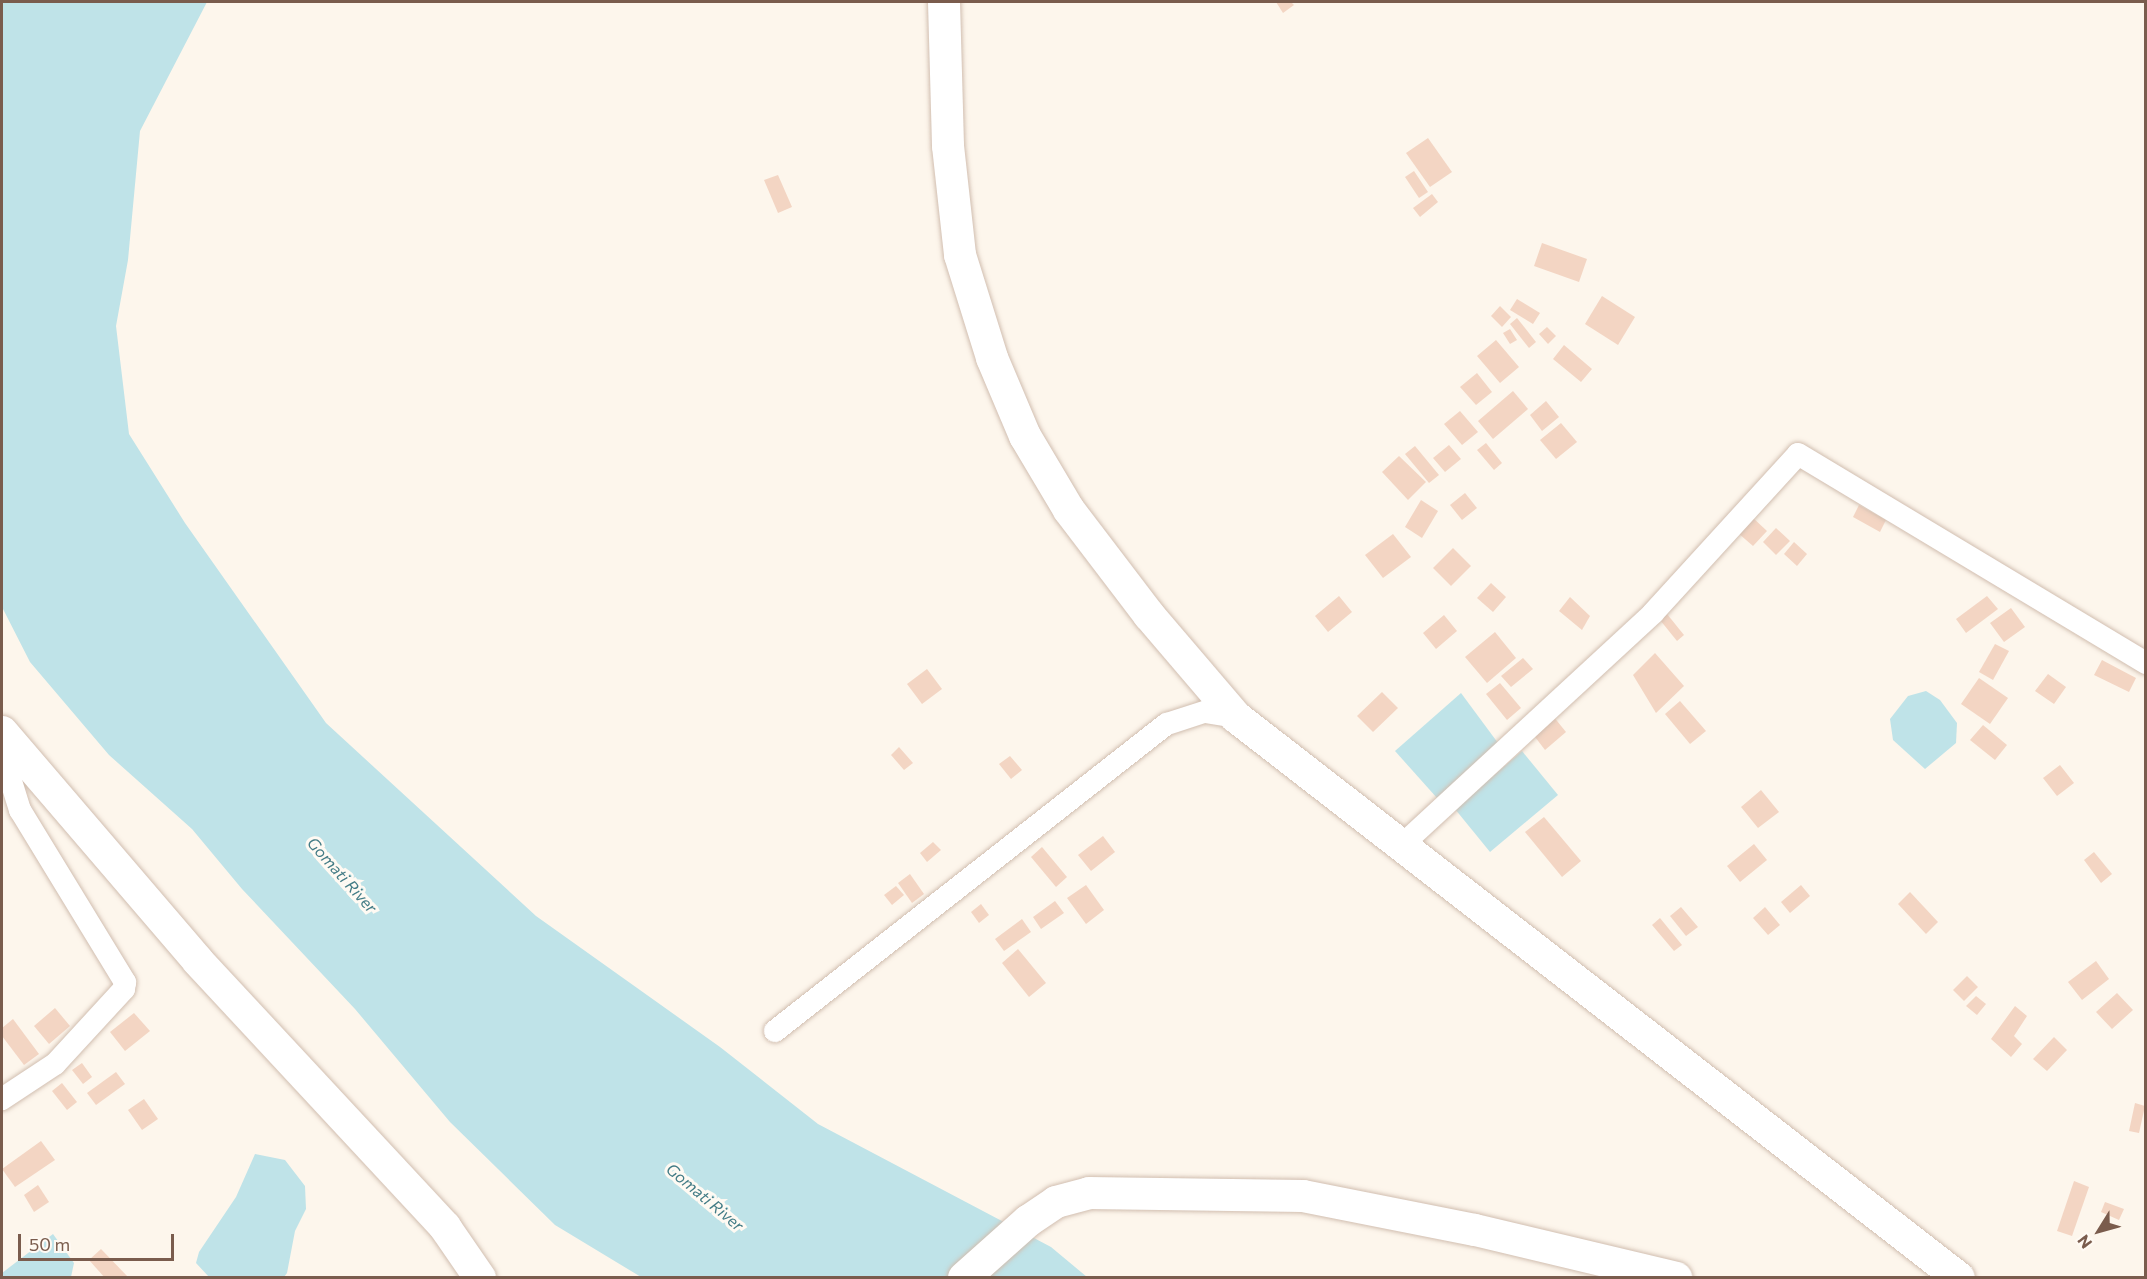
<!DOCTYPE html>
<style>
body{margin:0}
#map{position:relative;width:2147px;height:1279px;overflow:hidden;background:#fdf6ec;font-family:Commissioner,sans-serif}
div>[style]{position:absolute}
.water>*{inset:0;background:#bfe3e8}
.building>*{inset:0;background:#f3d5c3}
.roads{filter:drop-shadow(0 0 2px #d1beb0) drop-shadow(0 0 2px #d1beb0)}
.street>*{height:22px;margin:-11px;padding:0 11px;transform-origin:11px;border-radius:11px;background:#fff}
.secondary>*{height:32px;margin:-16px;padding:0 16px;transform-origin:16px;border-radius:16px;background:#fff}
span{translate:-50% -50%;white-space:nowrap;text-align:center;line-height:1.15;-webkit-text-stroke:6px #fffaf3;paint-order:stroke}
.water-label{font-size:16px;color:#437c86;font-style:italic}
.frame{position:absolute;inset:0;border:3px solid #7a5c4d;pointer-events:none}
.north{position:absolute;left:2069px;top:1201px;width:60px;height:60px;-webkit-text-stroke:4px #fffaf3;paint-order:stroke;rotate:233deg;font-size:16px;font-weight:700;line-height:24px;text-align:center;color:#7a5c4d}
.north::after{content:'';display:block;margin:auto;width:21px;height:27px;background:#7a5c4d;clip-path:polygon(50% 0,100% 100%,50% 72%,0 100%)}
.scale{position:absolute;left:18px;top:1234px;width:156px;height:27px;box-sizing:border-box;border:3px solid #7a5c4d;border-top:0;padding-left:8px;font-size:18px;line-height:21px;white-space:nowrap;color:#7a5c4d;-webkit-text-stroke:4px #fffaf3;paint-order:stroke}
</style>
<div id="map">
<div class="water">
<div style="clip-path:polygon(2px 2px,207px 2px,140px 131px,128px 260px,116px 326px,129px 434px,185px 523px,326px 723px,536px 916px,720px 1047px,818px 1124px,1051px 1247px,1087px 1277px,641px 1277px,555px 1225px,450px 1122px,355px 1009px,242px 889px,192px 829px,109px 755px,30px 662px,2px 607px)"></div>
<div style="clip-path:polygon(1926px 691px,1940px 700px,1957px 723px,1956px 743px,1925px 769px,1893px 740px,1890px 719px,1908px 696px)"></div>
<div style="clip-path:polygon(1461px 693px,1498px 743px,1437px 798px,1395px 751px)"></div>
<div style="clip-path:polygon(1522px 751px,1558px 795px,1490px 852px,1455px 809px)"></div>
<div style="clip-path:polygon(255px 1154px,285px 1160px,305px 1186px,306px 1209px,295px 1231px,287px 1273px,284px 1277px,209px 1277px,196px 1263px,199px 1252px,236px 1197px)"></div>
<div style="clip-path:polygon(53px 1234px,74px 1263px,71px 1277px,2px 1277px,2px 1273px)"></div>
</div>
<div class="building">
<div style="clip-path:polygon(1276px 2px,1291px 2px,1294px 5px,1283px 13px)"></div>
<div style="clip-path:polygon(1428px 138px,1452px 172px,1430px 187px,1406px 153px)"></div>
<div style="clip-path:polygon(1414px 171px,1428px 192px,1419px 198px,1405px 177px)"></div>
<div style="clip-path:polygon(778px 175px,792px 207px,778px 213px,764px 180px)"></div>
<div style="clip-path:polygon(1432px 194px,1438px 202px,1420px 217px,1413px 208px)"></div>
<div style="clip-path:polygon(1542px 243px,1587px 259px,1579px 282px,1534px 266px)"></div>
<div style="clip-path:polygon(1602px 296px,1635px 317px,1618px 345px,1585px 324px)"></div>
<div style="clip-path:polygon(1517px 299px,1540px 313px,1533px 324px,1510px 310px)"></div>
<div style="clip-path:polygon(1500px 306px,1511px 317px,1502px 327px,1491px 316px)"></div>
<div style="clip-path:polygon(1517px 318px,1536px 342px,1529px 348px,1510px 324px)"></div>
<div style="clip-path:polygon(1547px 327px,1556px 336px,1548px 344px,1539px 334px)"></div>
<div style="clip-path:polygon(1510px 329px,1517px 340px,1510px 344px,1503px 333px)"></div>
<div style="clip-path:polygon(1496px 340px,1519px 367px,1500px 383px,1477px 356px)"></div>
<div style="clip-path:polygon(1564px 345px,1592px 369px,1581px 382px,1553px 359px)"></div>
<div style="clip-path:polygon(1477px 373px,1492px 392px,1476px 405px,1460px 387px)"></div>
<div style="clip-path:polygon(1513px 391px,1528px 409px,1493px 439px,1478px 421px)"></div>
<div style="clip-path:polygon(1546px 401px,1559px 417px,1542px 431px,1530px 415px)"></div>
<div style="clip-path:polygon(1460px 411px,1478px 432px,1462px 445px,1444px 424px)"></div>
<div style="clip-path:polygon(1561px 423px,1577px 442px,1556px 459px,1540px 440px)"></div>
<div style="clip-path:polygon(1486px 443px,1502px 463px,1494px 470px,1477px 450px)"></div>
<div style="clip-path:polygon(1449px 445px,1461px 459px,1445px 472px,1433px 458px)"></div>
<div style="clip-path:polygon(1415px 446px,1439px 475px,1429px 483px,1405px 454px)"></div>
<div style="clip-path:polygon(1399px 456px,1426px 482px,1408px 500px,1382px 472px)"></div>
<div style="clip-path:polygon(1465px 493px,1477px 508px,1462px 520px,1450px 505px)"></div>
<div style="clip-path:polygon(1421px 500px,1438px 511px,1422px 538px,1405px 527px)"></div>
<div style="clip-path:polygon(1859px 505px,1886px 520px,1880px 532px,1853px 517px)"></div>
<div style="clip-path:polygon(1752px 517px,1767px 531px,1753px 546px,1738px 533px)"></div>
<div style="clip-path:polygon(1776px 528px,1790px 541px,1776px 555px,1763px 542px)"></div>
<div style="clip-path:polygon(1393px 534px,1411px 557px,1383px 578px,1365px 555px)"></div>
<div style="clip-path:polygon(1794px 542px,1807px 554px,1797px 566px,1784px 554px)"></div>
<div style="clip-path:polygon(1453px 548px,1471px 566px,1451px 586px,1433px 568px)"></div>
<div style="clip-path:polygon(1491px 583px,1506px 597px,1493px 612px,1477px 598px)"></div>
<div style="clip-path:polygon(1339px 596px,1352px 612px,1328px 632px,1315px 616px)"></div>
<div style="clip-path:polygon(1987px 596px,1998px 609px,1966px 633px,1956px 619px)"></div>
<div style="clip-path:polygon(1570px 597px,1590px 616px,1582px 630px,1559px 611px)"></div>
<div style="clip-path:polygon(2011px 608px,2025px 627px,2004px 642px,1990px 623px)"></div>
<div style="clip-path:polygon(1667px 614px,1684px 635px,1677px 641px,1660px 620px)"></div>
<div style="clip-path:polygon(1444px 615px,1457px 631px,1436px 649px,1423px 633px)"></div>
<div style="clip-path:polygon(1495px 632px,1516px 658px,1487px 683px,1465px 657px)"></div>
<div style="clip-path:polygon(1995px 644px,2009px 651px,1993px 680px,1979px 672px)"></div>
<div style="clip-path:polygon(1655px 653px,1684px 686px,1656px 713px,1633px 675px)"></div>
<div style="clip-path:polygon(1523px 658px,1533px 669px,1511px 687px,1501px 676px)"></div>
<div style="clip-path:polygon(2102px 660px,2136px 678px,2129px 692px,2094px 675px)"></div>
<div style="clip-path:polygon(927px 669px,942px 689px,922px 704px,907px 684px)"></div>
<div style="clip-path:polygon(2048px 674px,2066px 687px,2054px 704px,2035px 691px)"></div>
<div style="clip-path:polygon(1979px 678px,2008px 698px,1990px 724px,1961px 704px)"></div>
<div style="clip-path:polygon(1500px 683px,1521px 708px,1507px 720px,1486px 694px)"></div>
<div style="clip-path:polygon(1382px 692px,1398px 708px,1373px 732px,1357px 716px)"></div>
<div style="clip-path:polygon(1680px 701px,1706px 731px,1690px 744px,1665px 714px)"></div>
<div style="clip-path:polygon(1553px 716px,1566px 732px,1545px 750px,1532px 733px)"></div>
<div style="clip-path:polygon(1983px 725px,2007px 745px,1995px 760px,1970px 740px)"></div>
<div style="clip-path:polygon(899px 747px,913px 763px,904px 770px,891px 755px)"></div>
<div style="clip-path:polygon(1010px 756px,1022px 770px,1011px 779px,999px 764px)"></div>
<div style="clip-path:polygon(2060px 765px,2074px 783px,2057px 796px,2043px 778px)"></div>
<div style="clip-path:polygon(1761px 790px,1779px 812px,1758px 828px,1741px 807px)"></div>
<div style="clip-path:polygon(1544px 817px,1581px 861px,1562px 877px,1525px 832px)"></div>
<div style="clip-path:polygon(1103px 836px,1115px 852px,1091px 871px,1078px 855px)"></div>
<div style="clip-path:polygon(933px 842px,941px 850px,927px 862px,920px 853px)"></div>
<div style="clip-path:polygon(1754px 844px,1767px 860px,1740px 882px,1727px 866px)"></div>
<div style="clip-path:polygon(1042px 847px,1067px 877px,1056px 887px,1031px 857px)"></div>
<div style="clip-path:polygon(2094px 852px,2112px 874px,2101px 883px,2084px 860px)"></div>
<div style="clip-path:polygon(910px 874px,924px 894px,912px 903px,898px 883px)"></div>
<div style="clip-path:polygon(1086px 885px,1104px 910px,1086px 924px,1067px 898px)"></div>
<div style="clip-path:polygon(1801px 885px,1810px 896px,1790px 913px,1781px 902px)"></div>
<div style="clip-path:polygon(896px 886px,904px 895px,892px 905px,884px 895px)"></div>
<div style="clip-path:polygon(1910px 892px,1938px 922px,1926px 934px,1898px 904px)"></div>
<div style="clip-path:polygon(1055px 901px,1064px 913px,1041px 929px,1033px 917px)"></div>
<div style="clip-path:polygon(981px 904px,989px 915px,979px 923px,971px 912px)"></div>
<div style="clip-path:polygon(1681px 907px,1698px 927px,1686px 936px,1670px 916px)"></div>
<div style="clip-path:polygon(1765px 907px,1780px 925px,1768px 935px,1753px 918px)"></div>
<div style="clip-path:polygon(1660px 918px,1682px 945px,1674px 951px,1652px 925px)"></div>
<div style="clip-path:polygon(1022px 919px,1031px 932px,1004px 951px,995px 939px)"></div>
<div style="clip-path:polygon(1018px 949px,1046px 983px,1029px 997px,1002px 963px)"></div>
<div style="clip-path:polygon(2096px 961px,2109px 979px,2082px 1000px,2068px 982px)"></div>
<div style="clip-path:polygon(1967px 976px,1978px 987px,1964px 1001px,1953px 990px)"></div>
<div style="clip-path:polygon(2117px 993px,2133px 1010px,2112px 1029px,2096px 1012px)"></div>
<div style="clip-path:polygon(1976px 996px,1986px 1004px,1977px 1015px,1966px 1006px)"></div>
<div style="clip-path:polygon(2015px 1006px,2027px 1016px,2014px 1036px,2022px 1044px,2011px 1057px,1991px 1039px)"></div>
<div style="clip-path:polygon(55px 1008px,70px 1026px,49px 1044px,34px 1026px)"></div>
<div style="clip-path:polygon(134px 1013px,150px 1031px,125px 1051px,110px 1032px)"></div>
<div style="clip-path:polygon(13px 1019px,39px 1054px,24px 1065px,2px 1036px,2px 1028px)"></div>
<div style="clip-path:polygon(2054px 1037px,2067px 1050px,2047px 1071px,2033px 1059px)"></div>
<div style="clip-path:polygon(82px 1063px,92px 1077px,83px 1084px,72px 1070px)"></div>
<div style="clip-path:polygon(116px 1072px,125px 1084px,96px 1105px,87px 1093px)"></div>
<div style="clip-path:polygon(62px 1083px,77px 1102px,67px 1110px,52px 1091px)"></div>
<div style="clip-path:polygon(144px 1099px,158px 1119px,142px 1130px,128px 1110px)"></div>
<div style="clip-path:polygon(2135px 1103px,2145px 1106px,2139px 1133px,2129px 1131px)"></div>
<div style="clip-path:polygon(41px 1141px,55px 1160px,15px 1187px,2px 1169px)"></div>
<div style="clip-path:polygon(2074px 1181px,2089px 1187px,2072px 1236px,2057px 1231px)"></div>
<div style="clip-path:polygon(38px 1185px,49px 1202px,34px 1212px,24px 1195px)"></div>
<div style="clip-path:polygon(2105px 1202px,2124px 1209px,2119px 1220px,2101px 1212px)"></div>
<div style="clip-path:polygon(101px 1249px,129px 1278px,105px 1278px,89px 1260px)"></div>
</div>
<div class="roads">
<div class="street">
<div style="left:2px;top:752px;width:61px;rotate:72.8deg"></div>
<div style="left:20px;top:810px;width:202px;rotate:58.6deg"></div>
<div style="left:125px;top:982px;width:7px;rotate:98deg"></div>
<div style="left:124px;top:989px;width:102px;rotate:132.6deg"></div>
<div style="left:55px;top:1064px;width:64px;rotate:146.6deg"></div>
<div style="left:1403px;top:844px;width:340px;rotate:-42.7deg"></div>
<div style="left:1653px;top:613px;width:215px;rotate:-47.6deg"></div>
<div style="left:1798px;top:454px;width:406px;rotate:31deg"></div>
<div style="left:775px;top:1031px;width:498px;rotate:-38.1deg"></div>
<div style="left:1167px;top:724px;width:40px;rotate:-18deg"></div>
<div style="left:1205px;top:712px;width:31px;rotate:9deg"></div>
</div>
<div class="secondary">
<div style="left:944px;top:2px;width:144px;rotate:88.4deg"></div>
<div style="left:948px;top:146px;width:110px;rotate:83.7deg"></div>
<div style="left:960px;top:255px;width:108px;rotate:72.7deg"></div>
<div style="left:992px;top:358px;width:85px;rotate:67.1deg"></div>
<div style="left:1025px;top:436px;width:86px;rotate:59.3deg"></div>
<div style="left:1069px;top:510px;width:132px;rotate:52.7deg"></div>
<div style="left:1149px;top:615px;width:134px;rotate:49.5deg"></div>
<div style="left:1236px;top:717px;width:915px;rotate:37.81deg"></div>
<div style="left:2px;top:732px;width:301px;rotate:49.4deg"></div>
<div style="left:198px;top:961px;width:363px;rotate:47.1deg"></div>
<div style="left:445px;top:1227px;width:62px;rotate:55.5deg"></div>
<div style="left:964px;top:1278px;width:86px;rotate:-41.7deg"></div>
<div style="left:1028px;top:1221px;width:34px;rotate:-34deg"></div>
<div style="left:1056px;top:1202px;width:34px;rotate:-15deg"></div>
<div style="left:1089px;top:1193px;width:214px;rotate:0.8deg"></div>
<div style="left:1303px;top:1196px;width:175px;rotate:11.2deg"></div>
<div style="left:1475px;top:1230px;width:207px;rotate:13.4deg"></div>
</div>
</div>
<div class="water-label">
<span style="left:342px;top:875px;rotate:48deg">Gomati River</span>
<span style="left:705px;top:1197px;rotate:40deg">Gomati River</span>
</div>
<div class="frame"></div>
<div class="north">N</div>
<div class="scale">50 m</div>
</div>
